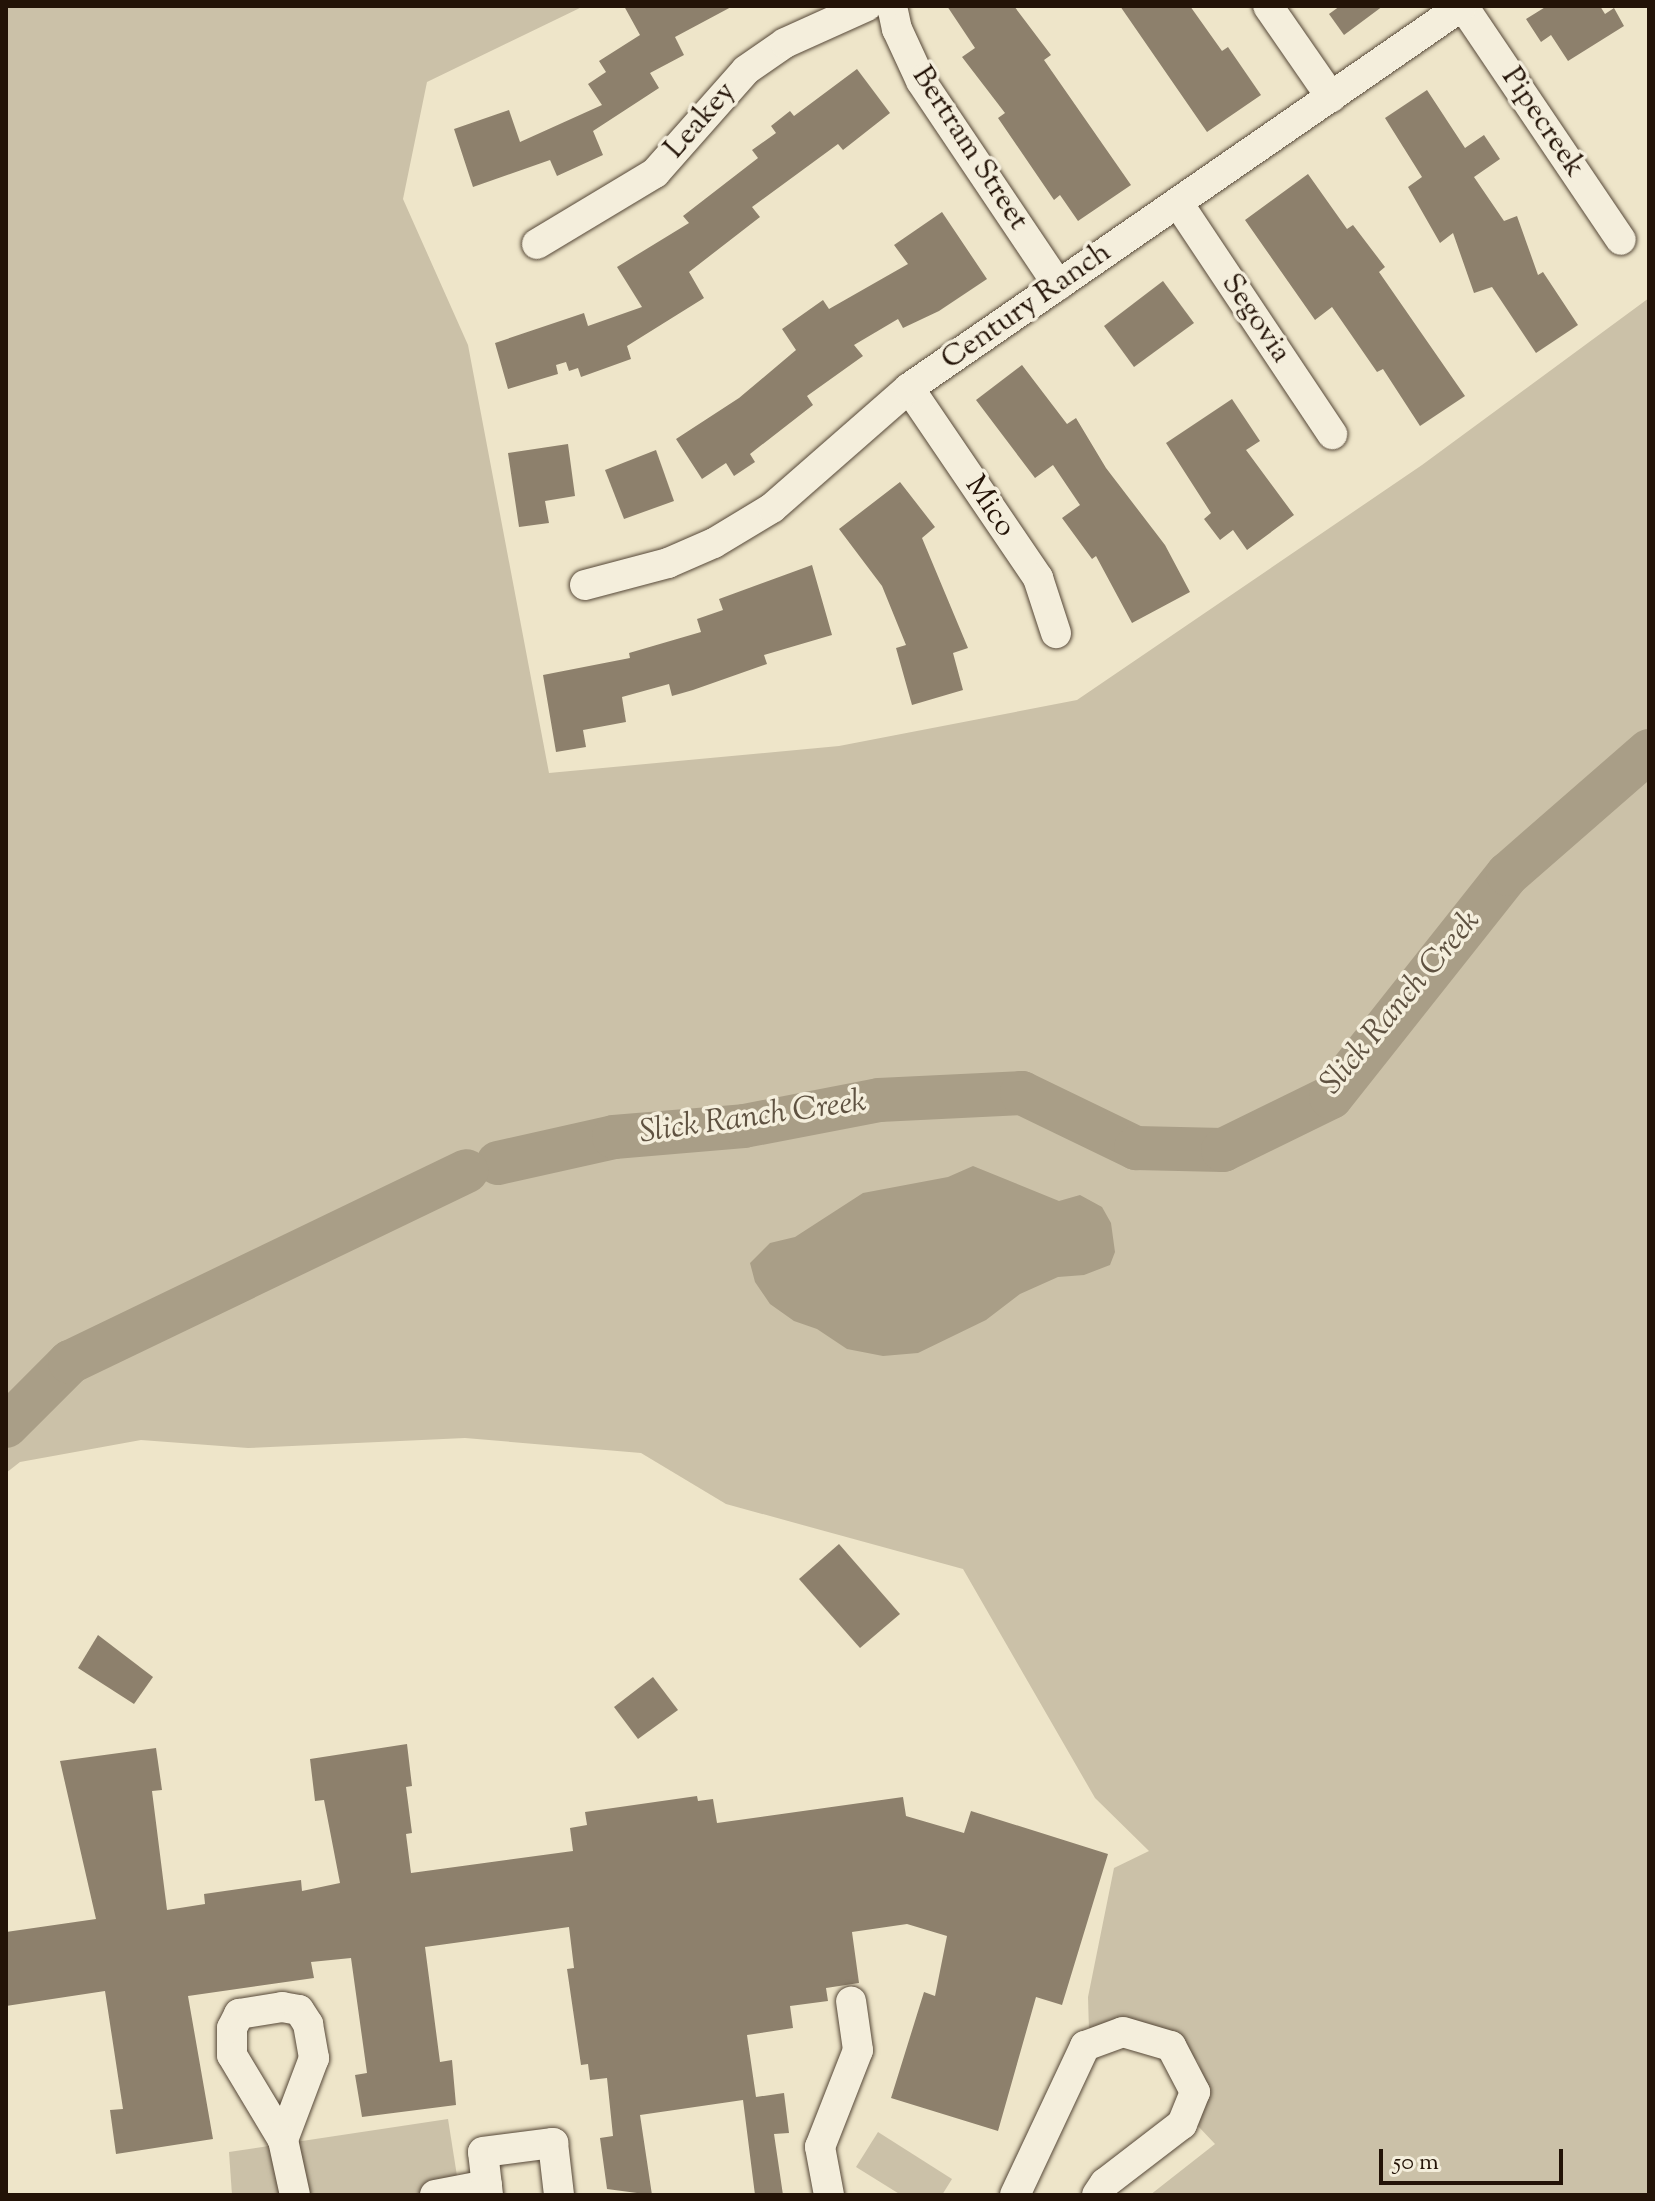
<!DOCTYPE html>
<style>
body{margin:0}
#map{position:relative;width:1655px;height:2201px;overflow:hidden;background:#eee5c9;font-family:"Sorts Mill Goudy",serif}
div>[style]{position:absolute}
.green>*{inset:0;background:#cbc1a8}
.water>*{inset:0;background:#a99e87}
.river>*{height:44px;margin:-22px;padding:0 22px;transform-origin:22px;border-radius:22px;background:#a99e87}
.building>*{inset:0;background:#8d806c}
.roads{filter:drop-shadow(0 0 2px #564838) drop-shadow(0 0 2px #564838)}
.minor>*{height:30px;margin:-15px;padding:0 15px;transform-origin:15px;border-radius:15px;background:#f4eedc}
span{translate:-50% -50%;white-space:nowrap;text-align:center;line-height:1.15;-webkit-text-stroke:7px #f4eedc;paint-order:stroke}
.street-label{font-size:30px;color:#231307}
.water-label{font-size:32px;color:#5f5241;font-style:italic}
.frame{position:absolute;inset:0;border:8px solid #231307;pointer-events:none}
.scale{position:absolute;left:1379px;top:2149px;width:184px;height:36px;box-sizing:border-box;border:4px solid #231307;border-top:0;padding-left:10px;font-size:24px;line-height:28px;white-space:nowrap;color:#231307;-webkit-text-stroke:6px #f4eedc;paint-order:stroke}
</style>
<div id="map">
<div class="green">
<div style="clip-path:polygon(6px 6px,584px 6px,427px 82px,403px 199px,468px 345px,549px 773px,839px 746px,1077px 700px,1422px 465px,1649px 298px,1649px 2195px,1150px 2195px,1215px 2144px,1198px 2126px,1207px 2089px,1198px 2061px,1184px 2050px,1089px 2032px,1088px 1997px,1114px 1868px,1149px 1851px,1095px 1798px,963px 1569px,726px 1504px,641px 1453px,465px 1438px,248px 1448px,141px 1440px,20px 1462px,6px 1473px)"></div>
<div style="clip-path:polygon(448px 2119px,460px 2195px,232px 2195px,229px 2152px)"></div>
<div style="clip-path:polygon(878px 2132px,952px 2179px,942px 2195px,901px 2195px,856px 2167px)"></div>
</div>
<div class="water">
<div style="clip-path:polygon(973px 1166px,1059px 1201px,1080px 1195px,1102px 1207px,1111px 1223px,1115px 1252px,1110px 1265px,1084px 1275px,1058px 1277px,1020px 1294px,986px 1320px,918px 1353px,883px 1356px,847px 1349px,817px 1329px,794px 1321px,770px 1304px,755px 1282px,750px 1263px,770px 1243px,795px 1237px,863px 1193px,948px 1177px)"></div>
</div>
<div class="river">
<div style="left:498px;top:1163px;width:119px;rotate:-12.6deg"></div>
<div style="left:614px;top:1137px;width:130px;rotate:-4.8deg"></div>
<div style="left:744px;top:1126px;width:137px;rotate:-10.9deg"></div>
<div style="left:879px;top:1100px;width:143px;rotate:-2.8deg"></div>
<div style="left:1022px;top:1093px;width:127px;rotate:25.8deg"></div>
<div style="left:1136px;top:1148px;width:87px;rotate:1.3deg"></div>
<div style="left:1223px;top:1150px;width:120px;rotate:-26.1deg"></div>
<div style="left:1331px;top:1097px;width:285px;rotate:-51.6deg"></div>
<div style="left:1508px;top:874px;width:187px;rotate:-41.1deg"></div>
<div style="left:6px;top:1426px;width:91px;rotate:-45deg"></div>
<div style="left:70px;top:1362px;width:440px;rotate:-25.7deg"></div>
</div>
<div class="building">
<div style="clip-path:polygon(624px 6px,733px 6px,675px 37px,684px 55px,650px 73px,659px 88px,593px 131px,603px 155px,557px 176px,550px 160px,473px 187px,454px 129px,509px 110px,520px 142px,602px 105px,588px 84px,606px 72px,599px 61px,640px 35px)"></div>
<div style="clip-path:polygon(947px 6px,1014px 6px,1051px 55px,1044px 60px,1131px 185px,1078px 221px,1060px 195px,1054px 200px,998px 118px,1005px 113px,962px 57px,975px 48px)"></div>
<div style="clip-path:polygon(1120px 6px,1190px 6px,1222px 51px,1228px 47px,1261px 95px,1207px 132px)"></div>
<div style="clip-path:polygon(1340px 6px,1383px 6px,1344px 35px,1329px 14px)"></div>
<div style="clip-path:polygon(1547px 6px,1600px 6px,1605px 14px,1614px 8px,1624px 26px,1568px 61px,1551px 35px,1541px 42px,1526px 19px)"></div>
<div style="clip-path:polygon(857px 69px,890px 113px,843px 150px,838px 144px,752px 207px,760px 217px,689px 272px,704px 298px,627px 346px,631px 359px,581px 377px,578px 368px,569px 371px,566px 362px,556px 365px,558px 374px,508px 389px,495px 343px,584px 313px,588px 326px,642px 307px,617px 267px,689px 223px,683px 216px,758px 158px,752px 150px,776px 133px,771px 126px,790px 111px,794px 116px)"></div>
<div style="clip-path:polygon(1427px 90px,1465px 148px,1484px 135px,1500px 159px,1474px 177px,1504px 221px,1517px 216px,1538px 275px,1543px 272px,1578px 325px,1536px 353px,1492px 287px,1474px 293px,1453px 233px,1440px 243px,1408px 187px,1422px 177px,1385px 118px)"></div>
<div style="clip-path:polygon(1308px 174px,1347px 229px,1353px 225px,1385px 267px,1379px 272px,1465px 396px,1420px 426px,1383px 369px,1377px 372px,1332px 307px,1315px 320px,1245px 220px)"></div>
<div style="clip-path:polygon(942px 212px,987px 279px,939px 311px,903px 328px,898px 319px,854px 345px,863px 356px,807px 396px,813px 405px,750px 454px,755px 462px,734px 476px,726px 463px,702px 479px,676px 439px,739px 398px,796px 350px,782px 329px,823px 300px,829px 309px,908px 264px,894px 245px)"></div>
<div style="clip-path:polygon(1163px 281px,1194px 323px,1134px 367px,1104px 326px)"></div>
<div style="clip-path:polygon(1022px 365px,1067px 424px,1076px 418px,1106px 468px,1165px 545px,1190px 592px,1132px 623px,1096px 556px,1092px 559px,1062px 518px,1080px 505px,1053px 465px,1035px 478px,976px 400px)"></div>
<div style="clip-path:polygon(1232px 399px,1260px 441px,1246px 450px,1294px 515px,1247px 550px,1233px 530px,1220px 540px,1204px 519px,1211px 513px,1166px 443px)"></div>
<div style="clip-path:polygon(568px 444px,575px 496px,545px 501px,549px 523px,519px 527px,508px 453px)"></div>
<div style="clip-path:polygon(656px 450px,674px 501px,624px 519px,605px 470px)"></div>
<div style="clip-path:polygon(900px 482px,935px 527px,922px 538px,968px 648px,953px 653px,963px 690px,912px 705px,896px 648px,906px 645px,882px 586px,839px 529px)"></div>
<div style="clip-path:polygon(812px 565px,832px 635px,764px 655px,767px 664px,693px 690px,672px 696px,669px 684px,622px 697px,626px 722px,583px 730px,586px 747px,556px 752px,543px 675px,630px 658px,629px 653px,701px 632px,697px 619px,723px 610px,719px 599px)"></div>
<div style="clip-path:polygon(839px 1544px,900px 1614px,860px 1648px,799px 1579px)"></div>
<div style="clip-path:polygon(98px 1635px,153px 1677px,134px 1704px,78px 1668px)"></div>
<div style="clip-path:polygon(653px 1677px,678px 1710px,638px 1739px,614px 1707px)"></div>
<div style="clip-path:polygon(407px 1744px,412px 1786px,406px 1787px,412px 1833px,406px 1834px,411px 1873px,573px 1851px,570px 1828px,587px 1825px,585px 1812px,697px 1796px,698px 1801px,713px 1799px,717px 1823px,903px 1797px,906px 1816px,964px 1833px,971px 1811px,1108px 1854px,1062px 2005px,1036px 1997px,998px 2131px,891px 2098px,924px 1992px,935px 1996px,947px 1936px,907px 1924px,852px 1932px,859px 1983px,826px 1988px,828px 2001px,790px 2006px,793px 2028px,747px 2035px,756px 2097px,784px 2093px,789px 2133px,774px 2134px,783px 2195px,755px 2195px,743px 2100px,640px 2115px,652px 2195px,607px 2189px,600px 2138px,613px 2136px,607px 2078px,590px 2080px,588px 2064px,581px 2065px,567px 1969px,574px 1968px,569px 1927px,425px 1947px,440px 2062px,452px 2060px,456px 2105px,362px 2117px,355px 2075px,367px 2073px,351px 1958px,311px 1962px,314px 1978px,188px 1996px,213px 2139px,116px 2154px,110px 2110px,123px 2109px,105px 1991px,6px 2006px,6px 1932px,96px 1919px,60px 1761px,156px 1748px,162px 1790px,152px 1791px,167px 1910px,205px 1904px,204px 1894px,301px 1880px,302px 1891px,340px 1883px,324px 1800px,315px 1801px,310px 1759px)"></div>
</div>
<div class="roads">
<div class="minor">
<div style="left:892px;top:6px;width:24px;rotate:78deg"></div>
<div style="left:897px;top:29px;width:57px;rotate:65.2deg"></div>
<div style="left:921px;top:81px;width:246px;rotate:56.1deg"></div>
<div style="left:1268px;top:6px;width:111px;rotate:55.3deg"></div>
<div style="left:1463px;top:6px;width:282px;rotate:56deg"></div>
<div style="left:1178px;top:203px;width:278px;rotate:56.3deg"></div>
<div style="left:537px;top:244px;width:138px;rotate:-31deg"></div>
<div style="left:655px;top:173px;width:137px;rotate:-48.5deg"></div>
<div style="left:746px;top:70px;width:47px;rotate:-34.7deg"></div>
<div style="left:785px;top:43px;width:90px;rotate:-24.3deg"></div>
<div style="left:909px;top:388px;width:230px;rotate:55.8deg"></div>
<div style="left:1038px;top:578px;width:58px;rotate:71.9deg"></div>
<div style="left:585px;top:585px;width:86px;rotate:-14.8deg"></div>
<div style="left:668px;top:563px;width:50px;rotate:-23.5deg"></div>
<div style="left:714px;top:543px;width:68px;rotate:-31.1deg"></div>
<div style="left:772px;top:508px;width:182px;rotate:-41.2deg"></div>
<div style="left:909px;top:388px;width:672px;rotate:-34.64deg"></div>
<div style="left:283px;top:2140px;width:99px;rotate:-121deg"></div>
<div style="left:232px;top:2055px;width:27px;rotate:-90deg"></div>
<div style="left:232px;top:2028px;width:16px;rotate:-63deg"></div>
<div style="left:239px;top:2014px;width:44px;rotate:-9.2deg"></div>
<div style="left:282px;top:2007px;width:17px;rotate:10deg"></div>
<div style="left:299px;top:2010px;width:17px;rotate:57deg"></div>
<div style="left:308px;top:2024px;width:35px;rotate:80deg"></div>
<div style="left:314px;top:2058px;width:88px;rotate:110.7deg"></div>
<div style="left:283px;top:2140px;width:56px;rotate:77.7deg"></div>
<div style="left:435px;top:2195px;width:53px;rotate:-10.9deg"></div>
<div style="left:488px;top:2195px;width:43px;rotate:-96.6deg"></div>
<div style="left:483px;top:2152px;width:71px;rotate:-7.3deg"></div>
<div style="left:553px;top:2143px;width:52px;rotate:83.4deg"></div>
<div style="left:829px;top:2195px;width:49px;rotate:-100.6deg"></div>
<div style="left:820px;top:2147px;width:104px;rotate:-68.6deg"></div>
<div style="left:858px;top:2050px;width:49px;rotate:-98.1deg"></div>
<div style="left:1015px;top:2195px;width:165px;rotate:-64.8deg"></div>
<div style="left:1085px;top:2046px;width:40px;rotate:-20.2deg"></div>
<div style="left:1123px;top:2032px;width:50px;rotate:16.3deg"></div>
<div style="left:1171px;top:2046px;width:52px;rotate:62.4deg"></div>
<div style="left:1195px;top:2092px;width:35px;rotate:112deg"></div>
<div style="left:1182px;top:2124px;width:97px;rotate:142.5deg"></div>
<div style="left:1105px;top:2183px;width:14px;rotate:124deg"></div>
</div>
</div>
<div class="street-label">
<span style="left:701px;top:121px;rotate:-49deg">Leakey</span>
<span style="left:1542px;top:123px;rotate:56deg">Pipecreek</span>
<span style="left:969px;top:149px;rotate:57deg">Bertram Street</span>
<span style="left:1027px;top:307px;rotate:-35deg">Century Ranch</span>
<span style="left:1255px;top:319px;rotate:56deg">Segovia</span>
<span style="left:989px;top:507px;rotate:56deg">Mico</span>
</div>
<div class="water-label">
<span style="left:1401px;top:1003px;rotate:-50deg">Slick Ranch Creek</span>
<span style="left:753px;top:1118px;rotate:-8deg">Slick Ranch Creek</span>
</div>
<div class="frame"></div>
<div class="scale">50 m</div>
</div>
